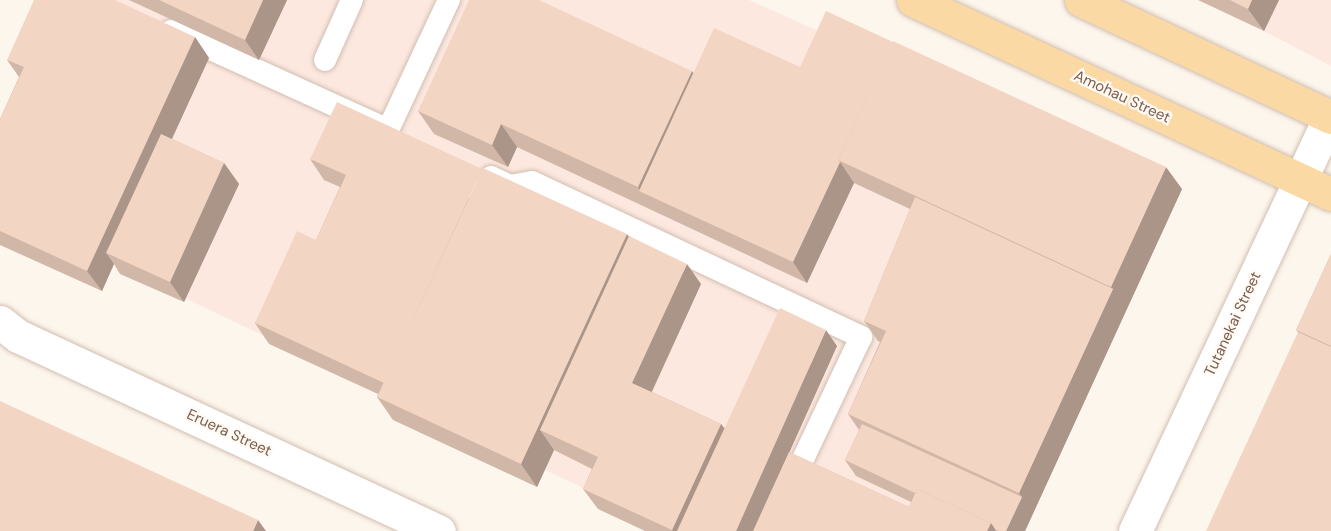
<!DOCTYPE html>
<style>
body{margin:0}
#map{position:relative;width:1331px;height:531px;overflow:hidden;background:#fdf6ec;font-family:"DM Sans",sans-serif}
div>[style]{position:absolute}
.commercial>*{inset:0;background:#fde8e0}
.roads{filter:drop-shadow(0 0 2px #d1beb0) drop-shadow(0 0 2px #d1beb0)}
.lane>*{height:22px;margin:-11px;padding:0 11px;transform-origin:11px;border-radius:11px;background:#fff}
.street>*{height:33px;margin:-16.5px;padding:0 16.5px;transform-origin:16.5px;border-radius:16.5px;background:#fff}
.primary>*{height:33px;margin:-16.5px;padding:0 16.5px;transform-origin:16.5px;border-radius:16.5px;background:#fbd9a5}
.wall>*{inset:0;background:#d1b7a8}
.shaded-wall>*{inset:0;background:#aa9588}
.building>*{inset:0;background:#f3d5c3}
span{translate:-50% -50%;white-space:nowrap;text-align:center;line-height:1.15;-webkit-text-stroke:4.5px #fffaf3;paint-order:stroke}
.street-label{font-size:15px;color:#7a5c4d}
</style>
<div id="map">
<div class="commercial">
<div style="clip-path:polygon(91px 0,749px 0,1180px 193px,1016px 531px,673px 531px,0 210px,0 186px)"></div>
<div style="clip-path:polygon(1198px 0,1331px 0,1331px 66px,1264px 31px)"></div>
</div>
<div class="roads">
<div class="lane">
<div style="left:171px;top:31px;width:239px;rotate:24.5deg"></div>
<div style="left:388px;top:130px;width:144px;rotate:-64.9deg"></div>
<div style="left:325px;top:60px;width:66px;rotate:-65.8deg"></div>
<div style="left:491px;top:177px;width:21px;rotate:25deg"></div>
<div style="left:510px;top:186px;width:22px;rotate:-10deg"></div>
<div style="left:532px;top:182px;width:364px;rotate:25.2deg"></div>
<div style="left:861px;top:337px;width:215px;rotate:115.4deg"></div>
</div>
<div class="street">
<div style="left:0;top:322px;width:23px;rotate:38deg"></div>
<div style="left:18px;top:336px;width:464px;rotate:24.9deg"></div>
<div style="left:1135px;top:531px;width:458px;rotate:-64.8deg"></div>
</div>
<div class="primary">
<div style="left:913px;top:0;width:461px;rotate:24.9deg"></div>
<div style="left:1081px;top:0;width:276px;rotate:25.1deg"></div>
</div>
</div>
<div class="wall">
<div style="clip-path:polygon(129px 0,287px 0,259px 60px)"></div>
<div style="clip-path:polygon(1198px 0,1279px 0,1264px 31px)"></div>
<div style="clip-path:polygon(195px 37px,209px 58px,172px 139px,224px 163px,239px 184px,184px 302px,120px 274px,114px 264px,102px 291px,0 245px,0 119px,19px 77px,7px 60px)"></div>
<div style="clip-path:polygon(800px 67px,1182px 189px,1025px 531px,645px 531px,598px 509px,583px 489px,592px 469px,554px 450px,537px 487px,393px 420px,377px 397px,378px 394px,269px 344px,255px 323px,316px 240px,340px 187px,324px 180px,310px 159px,629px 236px,701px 284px,652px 392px,721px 424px,724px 428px,837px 346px,789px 452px,909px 507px,911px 502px,856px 476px,845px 460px,859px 430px,848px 414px,880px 342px,878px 341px,864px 321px,910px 209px,854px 183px,807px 283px,517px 147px,508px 167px,434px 134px,418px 111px,693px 73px)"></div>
<div style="clip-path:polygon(1331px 254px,1331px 531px,1298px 332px,1296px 330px)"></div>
</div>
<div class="shaded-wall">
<div style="clip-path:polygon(263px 0,287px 0,259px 60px,245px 40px)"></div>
<div style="clip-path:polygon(1252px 0,1279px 0,1264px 31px,1248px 9px)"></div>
<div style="clip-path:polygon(195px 37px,209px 58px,117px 258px,106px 253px,114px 264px,102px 291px,87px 271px)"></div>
<div style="clip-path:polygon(692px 71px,707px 93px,641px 192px,638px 187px)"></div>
<div style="clip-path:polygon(501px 124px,517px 147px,508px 167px,492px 145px)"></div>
<div style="clip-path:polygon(840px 162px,854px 183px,807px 283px,793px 262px)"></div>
<div style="clip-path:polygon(224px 163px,239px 184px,184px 302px,170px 282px)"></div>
<div style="clip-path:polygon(1166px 167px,1182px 189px,1025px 531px,1006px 531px,1022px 497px,1019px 493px,1113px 289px,1111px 287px)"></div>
<div style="clip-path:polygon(627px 234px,643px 257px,540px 430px,554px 450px,537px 487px,521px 464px)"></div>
<div style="clip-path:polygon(687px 264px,701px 284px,646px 404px,632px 383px)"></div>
<div style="clip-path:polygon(826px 330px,837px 346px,754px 531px,736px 531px)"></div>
<div style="clip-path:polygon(721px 424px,736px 444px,695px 531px,673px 531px,672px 530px)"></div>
<div style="clip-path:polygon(258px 520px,266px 531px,253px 531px)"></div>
<div style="clip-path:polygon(991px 523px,996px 531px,987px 531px)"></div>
</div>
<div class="building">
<div style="clip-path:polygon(34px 0,115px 0,195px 37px,87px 271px,0 231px,0 119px,24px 67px,7px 60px)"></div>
<div style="clip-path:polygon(159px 0,263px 0,245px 40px)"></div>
<div style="clip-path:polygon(469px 0,539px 0,692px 71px,638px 187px,501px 124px,492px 145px,418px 111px)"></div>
<div style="clip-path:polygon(1230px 0,1252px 0,1248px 9px)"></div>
<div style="clip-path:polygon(826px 11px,893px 42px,838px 160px,840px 162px,793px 262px,639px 191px,714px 28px,800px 67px)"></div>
<div style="clip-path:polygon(893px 41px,1166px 167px,1111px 287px,838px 160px)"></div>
<div style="clip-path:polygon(337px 102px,482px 169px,384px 383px,255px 323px,297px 231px,316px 240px,346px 175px,310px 159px)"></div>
<div style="clip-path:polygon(161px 134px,224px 163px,170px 282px,106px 253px)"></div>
<div style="clip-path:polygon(483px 168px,627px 234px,521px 464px,377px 397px)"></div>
<div style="clip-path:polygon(915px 197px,1113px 289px,1019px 493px,848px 414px,886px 331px,864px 321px)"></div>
<div style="clip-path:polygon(629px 236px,687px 264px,632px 383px,721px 424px,672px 530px,583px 489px,598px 457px,540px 430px)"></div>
<div style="clip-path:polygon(1331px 254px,1331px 346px,1296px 330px)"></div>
<div style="clip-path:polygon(780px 308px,826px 330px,736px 531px,677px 531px)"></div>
<div style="clip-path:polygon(1298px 332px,1331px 347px,1331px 531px,1206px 531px)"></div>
<div style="clip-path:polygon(0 401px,258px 520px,253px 531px,0 531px)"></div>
<div style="clip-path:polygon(862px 424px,1022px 497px,1006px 531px,998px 531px,996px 530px,991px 523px,917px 489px,915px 493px,845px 460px)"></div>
<div style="clip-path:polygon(789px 452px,909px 507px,917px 489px,991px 523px,987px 531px,753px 531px)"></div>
</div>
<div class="street-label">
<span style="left:1122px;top:97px;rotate:25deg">Amohau Street</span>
<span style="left:1233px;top:324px;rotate:-65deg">Tutanekai Street</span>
<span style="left:229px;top:433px;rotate:25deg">Eruera Street</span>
</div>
</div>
